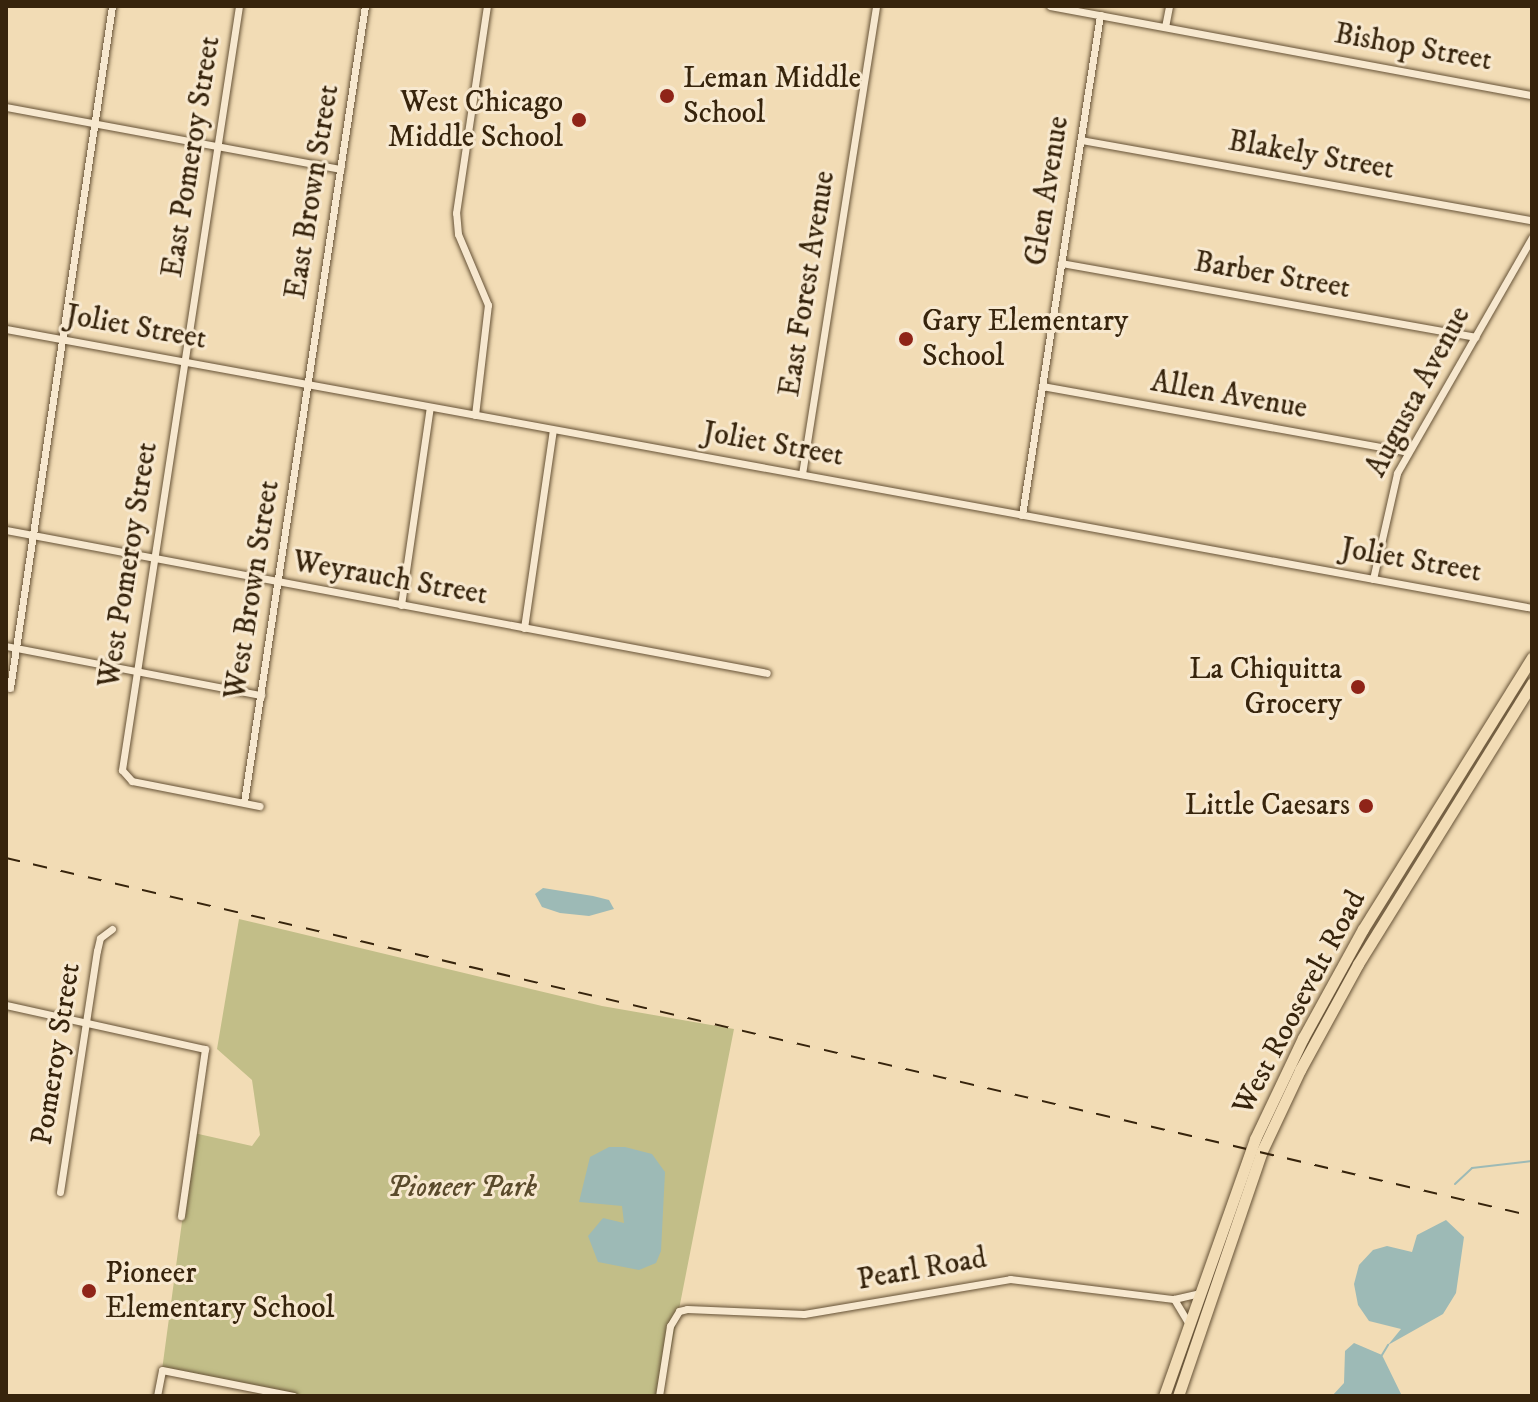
<!DOCTYPE html>
<style>
body{margin:0}
#map{position:relative;width:1538px;height:1402px;overflow:hidden;background:#f2dcb5;font-family:"IM FELL DW Pica",serif}
div>[style]{position:absolute}
.green>*{inset:0;background:#c2be88}
.water>*{inset:0;background:#9dbab6}
.stream>*{height:2px;margin:-1px;padding:0 1px;transform-origin:1px;border-radius:1px;background:#9dbab6}
.roads{filter:drop-shadow(0 0 2px #665236) drop-shadow(0 0 2px #665236)}
.street>*{height:7px;margin:-3.5px;padding:0 3.5px;transform-origin:3.5px;border-radius:3.5px;background:#f7e8cf}
.primary>*{height:11px;margin:-5.5px;padding:0 5.5px;transform-origin:5.5px;border-radius:5.5px;background:#f2dcb5}
.rail>*{height:2px;margin-top:-1px;transform-origin:0;background:repeating-linear-gradient(90deg,#37240c 0 14px,transparent 0 28px)}
.dots>*{width:22px;height:22px;translate:-50% -50%;box-sizing:border-box;border:4px solid #f7e8cf;border-radius:50%}
span{translate:-50% -50%;white-space:nowrap;text-align:center;line-height:1.15;-webkit-text-stroke:6px #f7e8cf;paint-order:stroke}
.street-label{font-size:30px;color:#37240c}
.poi-label{font-size:30px;color:#37240c}
.left{translate:0 -50%;text-align:left}
.right{translate:-100% -50%;text-align:right}
.park-label{font-size:30px;color:#5a4a2b;font-style:italic}
.frame{position:absolute;inset:0;border:8px solid #37240c;pointer-events:none}
</style>
<div id="map">
<div class="green">
<div style="clip-path:polygon(239px 919px,602px 1006px,734px 1029px,662px 1396px,293px 1396px,162px 1370px,194px 1133px,252px 1146px,260px 1135px,252px 1080px,217px 1049px)"></div>
</div>
<div class="water">
<div style="clip-path:polygon(543px 888px,593px 896px,609px 900px,614px 909px,589px 916px,560px 913px,542px 907px,535px 894px)"></div>
<div style="clip-path:polygon(625px 1147px,652px 1154px,665px 1172px,661px 1251px,656px 1263px,639px 1270px,598px 1262px,588px 1236px,603px 1218px,624px 1223px,622px 1206px,579px 1202px,590px 1157px,609px 1147px)"></div>
<div style="clip-path:polygon(1446px 1220px,1464px 1237px,1456px 1293px,1443px 1314px,1388px 1345px,1401px 1329px,1369px 1321px,1358px 1305px,1354px 1284px,1359px 1265px,1373px 1250px,1387px 1246px,1412px 1252px,1417px 1235px)"></div>
<div style="clip-path:polygon(1354px 1343px,1382px 1355px,1402px 1396px,1332px 1396px,1344px 1383px,1345px 1351px)"></div>
</div>
<div class="stream">
<div style="left:1455px;top:1184px;width:23px;rotate:-43deg"></div>
<div style="left:1472px;top:1168px;width:60px;rotate:-6.7deg"></div>
<div style="left:1382px;top:1355px;width:12px;rotate:-59deg"></div>
</div>
<div class="roads">
<div class="street">
<div style="left:239px;top:6px;width:773px;rotate:98.71deg"></div>
<div style="left:122px;top:770px;width:15px;rotate:48deg"></div>
<div style="left:132px;top:781px;width:130px;rotate:11.1deg"></div>
<div style="left:1050px;top:6px;width:490px;rotate:10.5deg"></div>
<div style="left:1165px;top:27px;width:21px;rotate:-79deg"></div>
<div style="left:6px;top:107px;width:340px;rotate:10.5deg"></div>
<div style="left:1081px;top:140px;width:458px;rotate:10.1deg"></div>
<div style="left:1061px;top:263px;width:421px;rotate:10.1deg"></div>
<div style="left:6px;top:329px;width:1551px;rotate:10.36deg"></div>
<div style="left:1042px;top:386px;width:372px;rotate:10.2deg"></div>
<div style="left:475px;top:415px;width:111px;rotate:-83.3deg"></div>
<div style="left:488px;top:305px;width:77px;rotate:-112.9deg"></div>
<div style="left:458px;top:234px;width:21px;rotate:-95deg"></div>
<div style="left:456px;top:213px;width:209px;rotate:-81.5deg"></div>
<div style="left:802px;top:474px;width:474px;rotate:-81deg"></div>
<div style="left:1022px;top:515px;width:506px;rotate:-81.13deg"></div>
<div style="left:6px;top:530px;width:774px;rotate:10.64deg"></div>
<div style="left:1373px;top:579px;width:109px;rotate:-77.2deg"></div>
<div style="left:1397px;top:473px;width:272px;rotate:-60.2deg"></div>
<div style="left:401px;top:605px;width:200px;rotate:-81.7deg"></div>
<div style="left:524px;top:628px;width:200px;rotate:-81.7deg"></div>
<div style="left:6px;top:646px;width:260px;rotate:10.9deg"></div>
<div style="left:10px;top:688px;width:690px;rotate:-81.49deg"></div>
<div style="left:244px;top:802px;width:805px;rotate:-81.36deg"></div>
<div style="left:6px;top:1005px;width:204px;rotate:12.5deg"></div>
<div style="left:205px;top:1049px;width:169px;rotate:98.2deg"></div>
<div style="left:60px;top:1192px;width:244px;rotate:-81.3deg"></div>
<div style="left:97px;top:951px;width:13px;rotate:-77deg"></div>
<div style="left:100px;top:938px;width:15px;rotate:-37deg"></div>
<div style="left:1174px;top:1299px;width:29px;rotate:59deg"></div>
<div style="left:157px;top:1396px;width:26px;rotate:-79deg"></div>
<div style="left:162px;top:1370px;width:134px;rotate:11.2deg"></div>
<div style="left:659px;top:1396px;width:71px;rotate:-81.1deg"></div>
<div style="left:670px;top:1326px;width:17px;rotate:-59deg"></div>
<div style="left:679px;top:1311px;width:8px;rotate:-14deg"></div>
<div style="left:687px;top:1309px;width:117px;rotate:2.4deg"></div>
<div style="left:804px;top:1314px;width:209px;rotate:-9.6deg"></div>
<div style="left:1010px;top:1279px;width:165px;rotate:7deg"></div>
<div style="left:1174px;top:1299px;width:26px;rotate:-13deg"></div>
</div>
<div class="primary">
<div style="left:1164px;top:1396px;width:273px;rotate:-70.5deg"></div>
<div style="left:1255px;top:1139px;width:112px;rotate:-64.6deg"></div>
<div style="left:1303px;top:1038px;width:124px;rotate:-61.2deg"></div>
<div style="left:1363px;top:929px;width:320px;rotate:-58.1deg"></div>
<div style="left:1178px;top:1396px;width:257px;rotate:-71.1deg"></div>
<div style="left:1261px;top:1153px;width:92px;rotate:-64.8deg"></div>
<div style="left:1300px;top:1070px;width:121px;rotate:-61.3deg"></div>
<div style="left:1358px;top:964px;width:331px;rotate:-58.2deg"></div>
</div>
</div>
<div class="rail">
<div style="left:6px;top:858px;width:1567px;rotate:13.2deg"></div>
</div>
<div class="dots">
<div style="left:667px;top:96px;background:#8f2418"></div>
<div style="left:579px;top:120px;background:#8f2418"></div>
<div style="left:906px;top:339px;background:#8f2418"></div>
<div style="left:1358px;top:687px;background:#8f2418"></div>
<div style="left:1366px;top:806px;background:#8f2418"></div>
<div style="left:89px;top:1291px;background:#8f2418"></div>
</div>
<div class="street-label">
<span style="left:1413px;top:48px;rotate:10deg">Bishop Street</span>
<span style="left:1311px;top:156px;rotate:10deg">Blakely Street</span>
<span style="left:192px;top:157px;rotate:-81deg">East Pomeroy Street</span>
<span style="left:1048px;top:191px;rotate:-81deg">Glen Avenue</span>
<span style="left:313px;top:192px;rotate:-81deg">East Brown Street</span>
<span style="left:1272px;top:276px;rotate:10deg">Barber Street</span>
<span style="left:808px;top:284px;rotate:-81deg">East Forest Avenue</span>
<span style="left:136px;top:328px;rotate:10deg">Joliet Street</span>
<span style="left:1419px;top:392px;rotate:-62deg">Augusta Avenue</span>
<span style="left:1229px;top:396px;rotate:10deg">Allen Avenue</span>
<span style="left:773px;top:445px;rotate:10deg">Joliet Street</span>
<span style="left:1411px;top:561px;rotate:10deg">Joliet Street</span>
<span style="left:129px;top:565px;rotate:-81deg">West Pomeroy Street</span>
<span style="left:390px;top:579px;rotate:10deg">Weyrauch Street</span>
<span style="left:253px;top:590px;rotate:-81deg">West Brown Street</span>
<span style="left:1300px;top:1003px;rotate:-62deg">West Roosevelt Road</span>
<span style="left:57px;top:1054px;rotate:-81deg">Pomeroy Street</span>
<span style="left:922px;top:1270px;rotate:-10deg">Pearl Road</span>
</div>
<div class="poi-label">
<span class="left" style="left:683px;top:96px">Leman Middle<br>School</span>
<span class="right" style="left:563px;top:120px">West Chicago<br>Middle School</span>
<span class="left" style="left:922px;top:339px">Gary Elementary<br>School</span>
<span class="right" style="left:1342px;top:687px">La Chiquitta<br>Grocery</span>
<span class="right" style="left:1350px;top:806px">Little Caesars</span>
<span class="left" style="left:105px;top:1291px">Pioneer<br>Elementary School</span>
</div>
<div class="park-label">
<span style="left:462px;top:1188px">Pioneer Park</span>
</div>
<div class="frame"></div>
</div>
